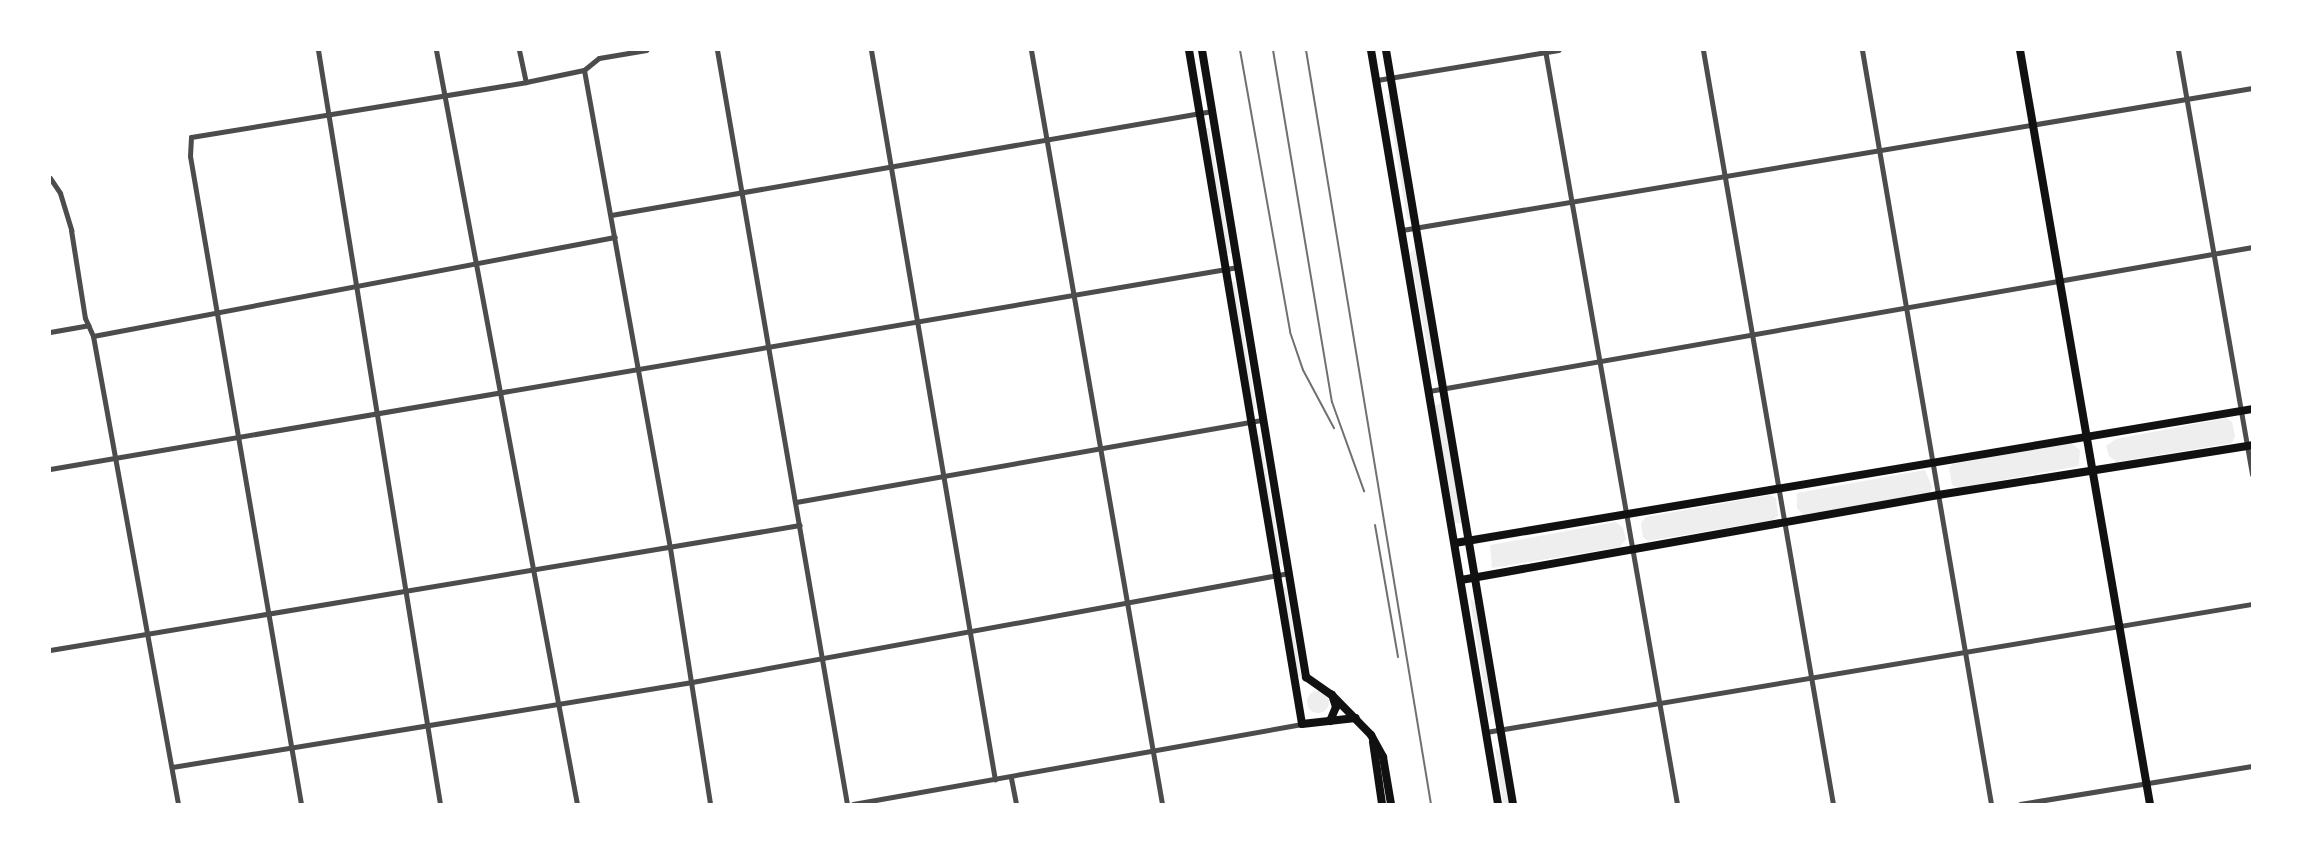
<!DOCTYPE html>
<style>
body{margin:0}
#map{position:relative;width:2302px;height:854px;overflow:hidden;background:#fff;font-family:"IBM Plex Sans",sans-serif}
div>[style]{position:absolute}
.green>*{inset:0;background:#eee}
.round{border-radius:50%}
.minor>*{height:5px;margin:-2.5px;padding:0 2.5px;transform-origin:2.5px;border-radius:2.5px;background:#4c4c4c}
.secondary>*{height:8px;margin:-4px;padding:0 4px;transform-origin:4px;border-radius:4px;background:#111}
.primary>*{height:8px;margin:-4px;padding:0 4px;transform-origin:4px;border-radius:4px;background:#111}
.rail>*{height:2px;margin:-1px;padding:0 1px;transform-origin:1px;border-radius:1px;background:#707070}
span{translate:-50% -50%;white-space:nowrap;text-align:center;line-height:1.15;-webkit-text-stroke:5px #fff;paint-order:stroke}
.frame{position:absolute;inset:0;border:51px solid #fff;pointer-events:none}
</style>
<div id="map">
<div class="green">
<div style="clip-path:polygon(1391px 94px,1411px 219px,1407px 220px,1387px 95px)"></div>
<div style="clip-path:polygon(1205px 128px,1209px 128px,1231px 253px,1227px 254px)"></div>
<div style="clip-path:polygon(1415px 249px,1437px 368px,1432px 374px,1410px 253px)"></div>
<div style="clip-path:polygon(1235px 281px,1256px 409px,1252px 410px,1231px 282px)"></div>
<div style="clip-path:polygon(1441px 403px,1444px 407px,1462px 523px,1455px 523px,1435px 406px)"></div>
<div style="clip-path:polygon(2226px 418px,2232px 422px,2235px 436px,2232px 443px,2116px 462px,2109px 456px,2106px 446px,2116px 439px)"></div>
<div style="clip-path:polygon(1260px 435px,1282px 564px,1279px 564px,1257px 436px)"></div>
<div style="clip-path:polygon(2071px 443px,2080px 450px,2079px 466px,1958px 488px,1952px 485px,1949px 468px,1953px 464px)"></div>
<div style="clip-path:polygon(1925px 470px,1932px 487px,1930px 493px,1803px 515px,1797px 508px,1797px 493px)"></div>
<div style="clip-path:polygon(1770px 495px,1776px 498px,1778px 516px,1773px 520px,1648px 541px,1643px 537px,1641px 523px,1646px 517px)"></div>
<div style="clip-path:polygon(1616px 522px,1623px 528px,1626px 539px,1620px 547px,1492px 568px,1490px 545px)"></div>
<div style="clip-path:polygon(1286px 586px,1301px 676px,1298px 677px,1282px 587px)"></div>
<div style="clip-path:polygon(1470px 599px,1475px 602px,1494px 712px,1489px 718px)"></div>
<div class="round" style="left:1307px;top:691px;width:22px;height:22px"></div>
<div style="clip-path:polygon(1495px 748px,1501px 752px,1511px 804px,1503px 804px)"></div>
</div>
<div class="minor">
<div style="left:318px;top:50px;width:764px;rotate:80.81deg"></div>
<div style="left:436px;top:50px;width:767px;rotate:79.41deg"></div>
<div style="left:519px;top:50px;width:33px;rotate:78deg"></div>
<div style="left:717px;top:50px;width:765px;rotate:80.22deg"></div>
<div style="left:871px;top:50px;width:740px;rotate:80.36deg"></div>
<div style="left:1031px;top:50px;width:765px;rotate:80.14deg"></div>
<div style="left:1545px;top:50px;width:765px;rotate:80.07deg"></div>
<div style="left:1703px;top:50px;width:765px;rotate:80.22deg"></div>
<div style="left:1862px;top:50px;width:765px;rotate:80.29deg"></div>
<div style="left:2178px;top:50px;width:431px;rotate:80.1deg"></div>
<div style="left:584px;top:70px;width:486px;rotate:79.8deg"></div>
<div style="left:670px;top:548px;width:259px;rotate:81.1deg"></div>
<div style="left:1377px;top:80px;width:184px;rotate:-9.4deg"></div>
<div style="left:50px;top:178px;width:18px;rotate:56deg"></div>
<div style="left:60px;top:193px;width:39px;rotate:73deg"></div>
<div style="left:71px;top:230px;width:89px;rotate:81deg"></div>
<div style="left:85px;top:318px;width:20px;rotate:66deg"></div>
<div style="left:93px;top:336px;width:476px;rotate:79.7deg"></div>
<div style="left:611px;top:215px;width:610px;rotate:-9.82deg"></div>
<div style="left:1402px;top:230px;width:862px;rotate:-9.48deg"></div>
<div style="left:50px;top:332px;width:39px;rotate:-10deg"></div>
<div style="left:93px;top:336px;width:531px;rotate:-10.74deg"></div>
<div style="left:1429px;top:391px;width:836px;rotate:-9.92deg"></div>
<div style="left:50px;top:469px;width:1205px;rotate:-9.65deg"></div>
<div style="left:796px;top:502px;width:474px;rotate:-10deg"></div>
<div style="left:50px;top:650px;width:760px;rotate:-9.46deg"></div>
<div style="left:1486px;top:732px;width:777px;rotate:-9.49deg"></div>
<div style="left:172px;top:767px;width:527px;rotate:-9.28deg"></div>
<div style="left:692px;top:682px;width:607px;rotate:-10.35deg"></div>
<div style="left:1011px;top:778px;width:26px;rotate:79deg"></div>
<div style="left:301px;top:804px;width:657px;rotate:-99.72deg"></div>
<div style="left:190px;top:156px;width:19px;rotate:-87deg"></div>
<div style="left:191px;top:137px;width:339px;rotate:-9.3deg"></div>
<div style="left:526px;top:82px;width:59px;rotate:-11.7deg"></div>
<div style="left:584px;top:70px;width:19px;rotate:-39deg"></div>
<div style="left:599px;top:58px;width:48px;rotate:-9.7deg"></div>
<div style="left:853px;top:804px;width:456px;rotate:-10.1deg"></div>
<div style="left:2020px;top:804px;width:235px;rotate:-9.3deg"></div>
</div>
<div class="secondary">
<div style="left:1189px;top:50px;width:683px;rotate:80.48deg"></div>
<div style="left:1302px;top:724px;width:54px;rotate:-6.3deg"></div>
<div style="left:1202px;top:50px;width:636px;rotate:80.58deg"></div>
<div style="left:1306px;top:677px;width:32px;rotate:35deg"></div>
<div style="left:1332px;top:695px;width:56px;rotate:45.7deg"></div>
<div style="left:1371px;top:735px;width:25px;rotate:61deg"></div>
<div style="left:1383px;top:757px;width:48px;rotate:80.3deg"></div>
<div style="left:1371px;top:50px;width:765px;rotate:80.44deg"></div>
<div style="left:1386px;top:50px;width:765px;rotate:80.44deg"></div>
<div style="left:1455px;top:543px;width:808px;rotate:-9.54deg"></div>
<div style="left:1461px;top:580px;width:485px;rotate:-10.1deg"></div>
<div style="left:1938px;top:495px;width:318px;rotate:-9deg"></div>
<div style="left:1330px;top:721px;width:15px;rotate:-67deg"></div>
<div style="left:1336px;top:707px;width:13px;rotate:-108deg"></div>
<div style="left:1373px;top:742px;width:63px;rotate:81.7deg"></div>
</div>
<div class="primary">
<div style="left:2020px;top:50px;width:765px;rotate:80.22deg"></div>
</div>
<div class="rail">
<div style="left:1240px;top:50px;width:286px;rotate:79.9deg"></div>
<div style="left:1290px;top:332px;width:40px;rotate:71.1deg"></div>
<div style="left:1303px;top:370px;width:66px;rotate:61.9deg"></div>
<div style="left:1273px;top:50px;width:357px;rotate:80.5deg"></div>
<div style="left:1332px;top:402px;width:95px;rotate:70.2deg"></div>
<div style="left:1306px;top:50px;width:764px;rotate:80.59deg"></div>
<div style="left:1375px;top:525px;width:134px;rotate:80.1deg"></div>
</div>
<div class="frame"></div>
</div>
